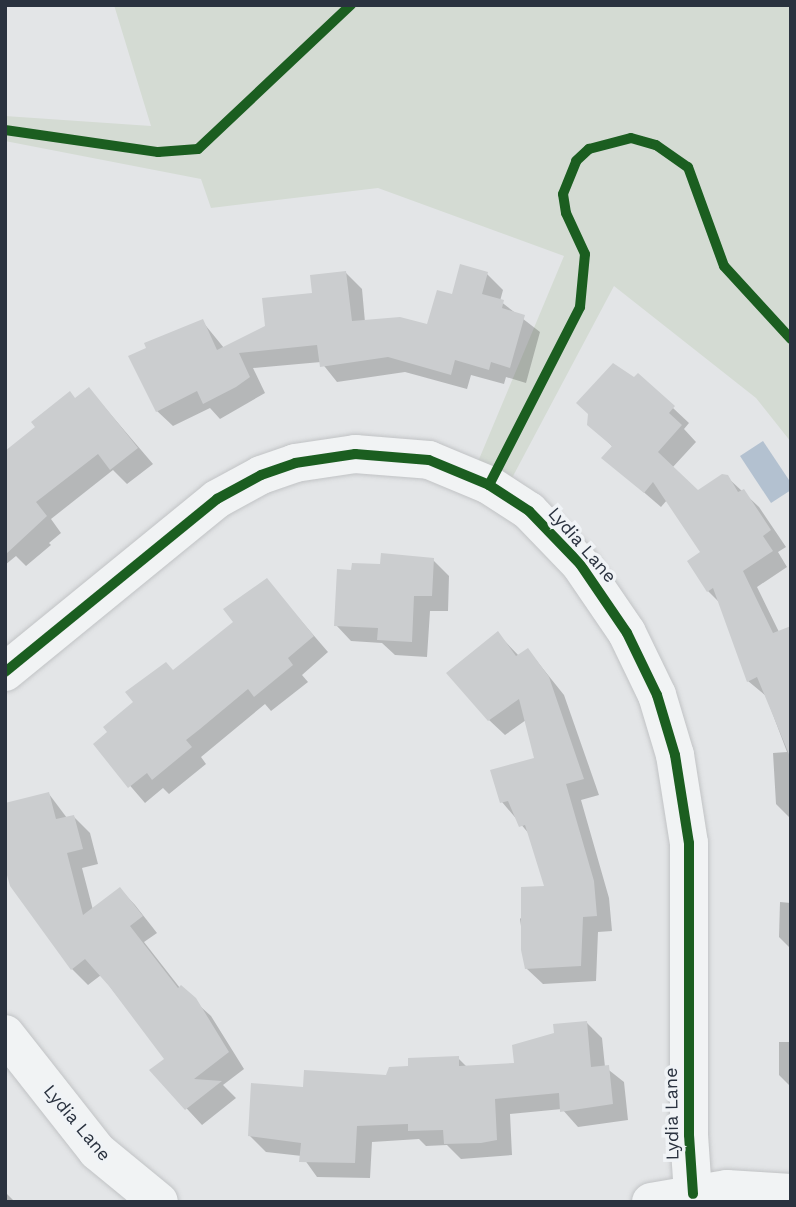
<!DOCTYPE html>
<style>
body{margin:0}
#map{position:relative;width:796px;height:1207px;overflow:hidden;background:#e3e5e7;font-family:"Work Sans",sans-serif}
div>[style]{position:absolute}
.green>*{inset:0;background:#d4dbd3}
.water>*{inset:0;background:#b3c1d0}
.shadow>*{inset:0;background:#0003}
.building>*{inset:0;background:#cbcdcf}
.roads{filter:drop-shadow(0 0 2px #c1c3c5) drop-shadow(0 0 2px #c1c3c5)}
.minor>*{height:38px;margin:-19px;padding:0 19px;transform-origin:19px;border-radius:19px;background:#f1f3f4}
.cycleway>*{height:10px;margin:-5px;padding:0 5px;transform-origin:5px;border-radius:5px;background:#1b5e20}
span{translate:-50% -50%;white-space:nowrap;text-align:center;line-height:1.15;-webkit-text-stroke:7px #f0f3f6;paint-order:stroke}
.street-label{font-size:18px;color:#2a323f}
.frame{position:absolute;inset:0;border:7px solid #2a323f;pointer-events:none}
</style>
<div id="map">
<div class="green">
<div style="clip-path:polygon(114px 5px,791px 5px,791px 442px,756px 398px,614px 286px,504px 493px,472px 476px,564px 256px,378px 188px,211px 208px,201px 179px,5px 141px,5px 116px,151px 126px)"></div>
</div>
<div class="water">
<div style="clip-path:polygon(763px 441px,791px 483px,791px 490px,771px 503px,740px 456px)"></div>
</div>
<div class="shadow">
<div style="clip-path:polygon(346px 273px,362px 289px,365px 322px,429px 326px,453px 296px,487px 274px,503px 290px,500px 301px,540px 332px,526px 383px,506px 377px,504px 384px,471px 375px,467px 389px,405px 372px,337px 382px,321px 362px,253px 368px,265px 393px,220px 419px,210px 408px,173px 426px,157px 411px,202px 321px,224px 348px,267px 327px)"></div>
<div style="clip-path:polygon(89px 389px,153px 464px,127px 484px,113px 470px,51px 519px,61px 533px,49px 543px,51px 545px,26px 566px,16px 556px,5px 565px,5px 457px)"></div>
<div style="clip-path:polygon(673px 408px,689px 423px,684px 429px,696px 442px,672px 468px,697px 492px,727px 477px,759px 507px,786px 547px,778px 552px,787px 567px,757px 587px,779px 632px,791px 628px,791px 819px,776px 804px,773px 753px,787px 752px,766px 696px,748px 681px,720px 603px,708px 591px,702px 553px,667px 500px,661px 507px,604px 458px,613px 447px,589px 424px)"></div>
<div style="clip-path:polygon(433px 560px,449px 576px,448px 611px,430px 611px,427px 657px,395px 655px,382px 643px,351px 641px,336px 625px,353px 572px)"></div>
<div style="clip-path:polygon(266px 580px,328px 652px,302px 675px,308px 682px,271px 711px,265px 704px,201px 757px,206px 764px,169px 794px,163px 788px,145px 803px,95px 745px,236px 622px)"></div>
<div style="clip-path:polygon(498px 634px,519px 656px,528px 650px,564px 695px,599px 795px,581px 800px,609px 898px,612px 931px,598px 932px,596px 981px,543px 984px,527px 969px,520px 919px,547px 887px,530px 835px,502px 802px,536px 759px,526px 720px,505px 735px,489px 720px)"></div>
<div style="clip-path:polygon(49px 794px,67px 818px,74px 817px,90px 833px,98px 864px,82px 868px,93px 910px,120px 889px,135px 905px,157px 933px,144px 942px,180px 988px,211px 1016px,244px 1069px,223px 1085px,236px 1098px,202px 1125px,152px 1071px,166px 1059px,101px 975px,88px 985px,72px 969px)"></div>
<div style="clip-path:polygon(780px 902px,791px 903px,791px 949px,779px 937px)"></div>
<div style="clip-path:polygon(587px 1023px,602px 1038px,605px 1067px,624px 1082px,628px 1120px,578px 1127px,562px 1109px,510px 1114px,512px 1155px,461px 1159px,447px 1145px,426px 1146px,419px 1139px,372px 1142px,370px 1178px,317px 1177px,302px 1156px,266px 1152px,250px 1136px,304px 1089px,387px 1077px,458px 1058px,467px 1067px,516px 1064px)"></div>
<div style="clip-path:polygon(779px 1042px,791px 1042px,791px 1087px,779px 1075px)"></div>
<div style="clip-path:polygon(5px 1191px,7px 1194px,15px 1202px,5px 1202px)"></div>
</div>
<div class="building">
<div style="clip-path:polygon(460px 264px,488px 272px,482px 294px,504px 300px,502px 308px,525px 315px,510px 368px,491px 362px,489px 370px,455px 360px,451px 375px,388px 357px,320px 367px,317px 345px,239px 353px,250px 377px,236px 387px,203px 404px,197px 391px,156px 412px,128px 356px,146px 348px,144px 343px,203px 319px,217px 350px,265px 326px,262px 298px,312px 293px,310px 275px,346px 271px,352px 321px,400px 317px,427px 324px,437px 290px,452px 294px)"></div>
<div style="clip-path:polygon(613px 363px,634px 377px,638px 373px,675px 406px,669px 413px,682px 425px,658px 452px,698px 490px,722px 474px,728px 475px,738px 492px,744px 489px,771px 530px,763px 536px,773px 551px,743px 571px,773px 633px,791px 626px,791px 759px,757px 677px,747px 682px,713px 588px,707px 592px,687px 561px,700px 552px,653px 482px,644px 493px,601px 458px,612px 446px,587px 425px,588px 414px,576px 403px)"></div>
<div style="clip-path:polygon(89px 387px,138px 448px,110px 470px,98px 454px,36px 502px,47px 516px,5px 555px,5px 451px,35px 427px,31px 422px,70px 391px,75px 398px)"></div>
<div style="clip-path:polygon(381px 553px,434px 558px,432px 596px,414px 596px,412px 642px,377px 640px,378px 628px,334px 626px,337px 569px,351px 570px,352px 563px,380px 564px)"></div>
<div style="clip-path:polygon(267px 578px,314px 636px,288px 658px,293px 665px,254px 697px,248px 689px,200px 729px,186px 740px,192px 747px,152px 780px,147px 773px,128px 788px,93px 744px,107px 732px,103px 727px,133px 702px,125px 692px,166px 662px,173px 670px,233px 622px,223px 609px)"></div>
<div style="clip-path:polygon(498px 631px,516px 656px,528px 648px,549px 677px,584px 779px,566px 784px,594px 881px,597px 916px,583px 917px,581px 966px,525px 969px,521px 950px,521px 887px,544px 886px,525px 825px,519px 827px,508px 801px,500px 803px,490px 770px,534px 758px,519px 699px,488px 721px,446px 673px)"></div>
<div style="clip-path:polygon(49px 792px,56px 819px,74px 815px,83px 849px,67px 853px,83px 915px,120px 887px,143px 916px,130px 926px,178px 988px,181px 985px,196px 998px,229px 1052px,194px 1079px,222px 1081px,185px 1110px,149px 1070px,164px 1059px,109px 986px,85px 959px,71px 970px,10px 886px,5px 868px,5px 803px)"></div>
<div style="clip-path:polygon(587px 1021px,591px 1067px,609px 1065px,613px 1104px,560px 1112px,559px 1093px,495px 1099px,497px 1140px,481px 1143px,444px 1144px,443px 1130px,408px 1131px,408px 1124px,357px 1126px,355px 1163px,299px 1162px,301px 1143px,248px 1136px,251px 1083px,303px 1087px,304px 1070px,386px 1075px,389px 1067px,408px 1066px,408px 1058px,459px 1056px,459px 1066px,514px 1063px,512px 1045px,554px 1033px,553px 1024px)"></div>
</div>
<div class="roads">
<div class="minor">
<div style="left:5px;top:672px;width:274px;rotate:-39.2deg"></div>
<div style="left:217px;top:499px;width:50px;rotate:-28.6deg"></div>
<div style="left:261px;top:475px;width:36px;rotate:-19deg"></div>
<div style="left:295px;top:463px;width:61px;rotate:-8.5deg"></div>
<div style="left:355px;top:454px;width:74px;rotate:4.6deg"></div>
<div style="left:429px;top:460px;width:65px;rotate:22.6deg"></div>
<div style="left:489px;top:485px;width:48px;rotate:33deg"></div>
<div style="left:529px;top:511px;width:74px;rotate:46.1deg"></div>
<div style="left:580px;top:564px;width:83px;rotate:55.7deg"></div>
<div style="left:627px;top:633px;width:69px;rotate:64.2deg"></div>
<div style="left:657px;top:695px;width:63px;rotate:73.3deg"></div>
<div style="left:675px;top:755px;width:89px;rotate:81deg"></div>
<div style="left:689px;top:843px;width:292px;rotate:90deg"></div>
<div style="left:689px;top:1135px;width:59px;rotate:86.1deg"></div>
<div style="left:5px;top:1034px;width:149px;rotate:51.8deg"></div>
<div style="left:97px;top:1151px;width:80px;rotate:39.4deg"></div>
<div style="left:651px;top:1202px;width:77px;rotate:-9.7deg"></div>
<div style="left:727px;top:1189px;width:64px;rotate:3.6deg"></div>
</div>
</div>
<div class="cycleway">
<div style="left:5px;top:130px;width:155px;rotate:8.2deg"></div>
<div style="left:158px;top:152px;width:40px;rotate:-4.3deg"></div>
<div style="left:198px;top:149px;width:210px;rotate:-43.3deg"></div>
<div style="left:489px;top:485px;width:200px;rotate:-62.9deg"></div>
<div style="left:580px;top:307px;width:53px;rotate:-84.6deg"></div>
<div style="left:585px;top:254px;width:45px;rotate:-114.9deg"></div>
<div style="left:566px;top:213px;width:19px;rotate:-99deg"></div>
<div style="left:563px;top:194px;width:35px;rotate:-68deg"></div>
<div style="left:576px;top:161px;width:18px;rotate:-43deg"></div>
<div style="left:589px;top:149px;width:43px;rotate:-14.7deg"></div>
<div style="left:631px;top:138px;width:26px;rotate:16deg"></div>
<div style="left:656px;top:145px;width:39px;rotate:35deg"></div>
<div style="left:688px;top:167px;width:105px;rotate:70deg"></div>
<div style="left:724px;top:266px;width:99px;rotate:47.5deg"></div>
<div style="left:5px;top:672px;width:274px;rotate:-39.2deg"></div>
<div style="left:217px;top:499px;width:50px;rotate:-28.6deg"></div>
<div style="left:261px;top:475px;width:36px;rotate:-19deg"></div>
<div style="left:295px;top:463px;width:61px;rotate:-8.5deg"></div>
<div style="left:355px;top:454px;width:74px;rotate:4.6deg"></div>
<div style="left:429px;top:460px;width:65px;rotate:22.6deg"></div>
<div style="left:489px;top:485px;width:48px;rotate:33deg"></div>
<div style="left:529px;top:511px;width:74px;rotate:46.1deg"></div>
<div style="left:580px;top:564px;width:83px;rotate:55.7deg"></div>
<div style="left:627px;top:633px;width:69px;rotate:64.2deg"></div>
<div style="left:657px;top:695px;width:63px;rotate:73.3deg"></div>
<div style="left:675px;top:755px;width:89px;rotate:81deg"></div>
<div style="left:689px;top:843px;width:292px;rotate:90deg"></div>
<div style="left:689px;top:1135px;width:59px;rotate:86.1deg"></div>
</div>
<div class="street-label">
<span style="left:582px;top:545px;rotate:49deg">Lydia Lane</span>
<span style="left:672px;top:1114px;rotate:-91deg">Lydia Lane</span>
<span style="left:77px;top:1123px;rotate:50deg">Lydia Lane</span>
</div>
<div class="frame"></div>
</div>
